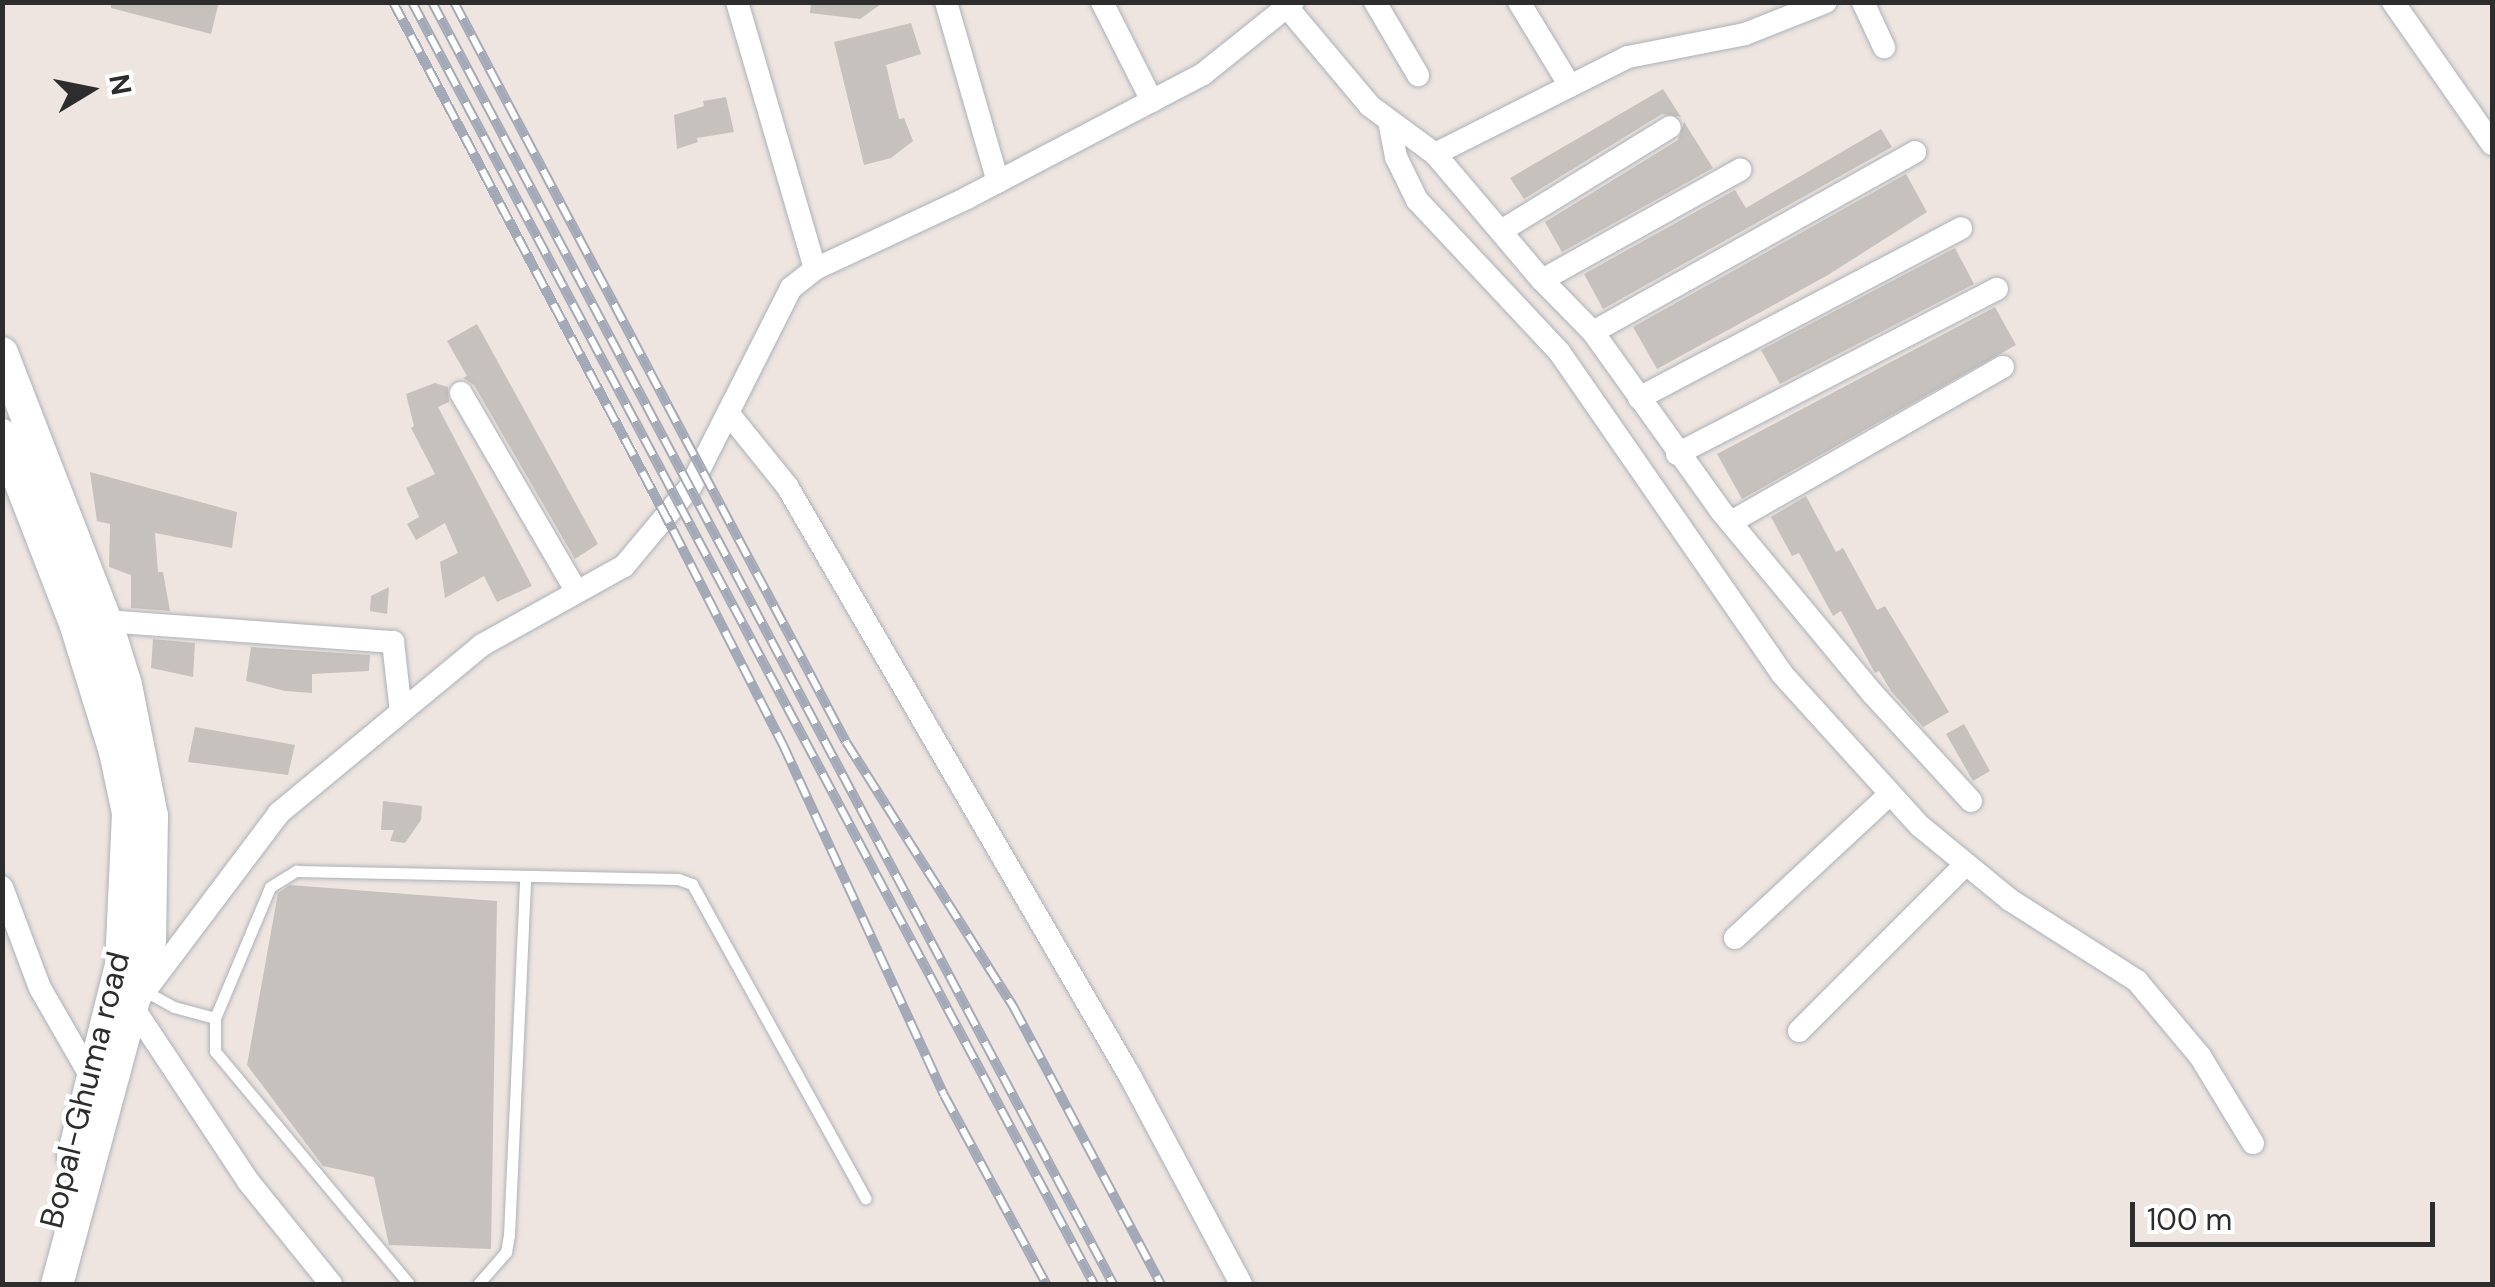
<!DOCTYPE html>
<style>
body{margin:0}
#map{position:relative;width:2495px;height:1287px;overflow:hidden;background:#eee5e0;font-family:"DM Sans",sans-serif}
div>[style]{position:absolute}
.building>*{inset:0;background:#c6c1bc}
.roads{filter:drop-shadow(0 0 2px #adb1b8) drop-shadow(0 0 2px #adb1b8)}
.lane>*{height:11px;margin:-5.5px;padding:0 5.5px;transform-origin:5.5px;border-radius:5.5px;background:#fff}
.street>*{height:22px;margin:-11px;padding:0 11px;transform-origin:11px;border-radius:11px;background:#fff}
.secondary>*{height:32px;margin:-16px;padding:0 16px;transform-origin:16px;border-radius:16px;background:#fff}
.rail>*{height:10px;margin-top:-5px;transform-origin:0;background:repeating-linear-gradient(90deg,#fff 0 19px,#a3a9b6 0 38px);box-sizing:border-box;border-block:2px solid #a3a9b6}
span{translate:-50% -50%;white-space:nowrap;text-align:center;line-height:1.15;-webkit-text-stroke:9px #fff;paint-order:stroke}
.street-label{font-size:32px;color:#2d2d2d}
.frame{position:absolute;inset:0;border:5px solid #2d2d2d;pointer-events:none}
.north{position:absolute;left:40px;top:40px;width:100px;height:100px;-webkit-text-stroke:8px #fff;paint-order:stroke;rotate:80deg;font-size:28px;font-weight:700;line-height:40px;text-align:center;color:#2d2d2d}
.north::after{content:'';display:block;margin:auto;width:35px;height:45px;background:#2d2d2d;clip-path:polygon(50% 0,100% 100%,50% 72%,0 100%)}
.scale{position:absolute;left:2130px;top:1202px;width:305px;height:45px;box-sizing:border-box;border:5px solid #2d2d2d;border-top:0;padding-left:12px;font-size:30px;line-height:35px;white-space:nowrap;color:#2d2d2d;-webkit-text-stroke:8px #fff;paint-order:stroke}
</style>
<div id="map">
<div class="building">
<div style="clip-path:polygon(111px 2px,219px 2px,211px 34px,111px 8px)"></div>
<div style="clip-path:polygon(811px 2px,884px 2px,860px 19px,810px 13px)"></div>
<div style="clip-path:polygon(911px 23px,921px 54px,886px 65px,899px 119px,904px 118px,913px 141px,891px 158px,864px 165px,834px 42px)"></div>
<div style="clip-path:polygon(1663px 89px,1681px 117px,1662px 114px,1524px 199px,1510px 178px)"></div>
<div style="clip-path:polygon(726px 97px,734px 132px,697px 138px,698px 142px,677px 149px,674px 115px,704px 106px,703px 101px)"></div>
<div style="clip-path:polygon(1684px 122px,1713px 168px,1562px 252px,1545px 222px,1678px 140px)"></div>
<div style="clip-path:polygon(1881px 129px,1892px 147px,1603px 309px,1584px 274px,1735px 190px,1746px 208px)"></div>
<div style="clip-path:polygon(1906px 174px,1927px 212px,1828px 275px,1657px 369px,1633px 327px)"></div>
<div style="clip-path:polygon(1955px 248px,1974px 284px,1780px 384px,1761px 350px)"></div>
<div style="clip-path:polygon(1995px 307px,2016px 345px,1742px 499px,1717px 454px)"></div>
<div style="clip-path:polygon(477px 324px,598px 544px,575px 559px,474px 385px,463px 378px,467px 376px,447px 341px)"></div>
<div style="clip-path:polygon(435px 383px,448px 387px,449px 402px,438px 407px,532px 586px,497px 602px,484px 576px,445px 598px,440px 562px,458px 553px,445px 523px,416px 540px,407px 524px,419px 517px,406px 488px,435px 474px,411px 428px,414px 426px,406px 394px)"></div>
<div style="clip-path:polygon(90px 472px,237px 512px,232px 548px,155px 533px,158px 572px,163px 572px,170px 611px,131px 608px,131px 575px,109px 567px,110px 524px,97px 521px)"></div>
<div style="clip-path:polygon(1806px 496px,1836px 552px,1843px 548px,1877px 610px,1885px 606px,1949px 712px,1923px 727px,1891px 691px,1879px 671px,1875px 673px,1841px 611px,1833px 616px,1799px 553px,1792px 556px,1771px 517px)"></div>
<div style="clip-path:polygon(389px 587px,387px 614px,370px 611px,371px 596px)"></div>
<div style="clip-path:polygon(153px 639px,195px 643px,193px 677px,151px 668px)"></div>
<div style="clip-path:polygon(251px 647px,370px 655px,369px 671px,312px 674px,312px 693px,285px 691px,246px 681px)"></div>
<div style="clip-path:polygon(1964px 724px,1990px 771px,1973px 781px,1946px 734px)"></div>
<div style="clip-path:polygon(195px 727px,295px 745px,288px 775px,188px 762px)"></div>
<div style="clip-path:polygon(383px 801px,422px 806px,421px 820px,405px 843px,390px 841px,394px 830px,381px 830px)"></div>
<div style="clip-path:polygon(290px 885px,497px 901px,491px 1249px,389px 1245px,374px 1177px,323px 1166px,247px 1065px,278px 893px)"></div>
</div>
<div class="roads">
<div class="lane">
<div style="left:145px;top:991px;width:33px;rotate:29deg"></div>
<div style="left:174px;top:1007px;width:42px;rotate:15deg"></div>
<div style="left:409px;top:1284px;width:303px;rotate:-129.8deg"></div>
<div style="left:215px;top:1051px;width:33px;rotate:-90deg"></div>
<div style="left:215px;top:1018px;width:142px;rotate:-67.2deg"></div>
<div style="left:270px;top:887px;width:31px;rotate:-32deg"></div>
<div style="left:296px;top:871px;width:382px;rotate:1.2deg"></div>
<div style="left:678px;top:879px;width:15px;rotate:20deg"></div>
<div style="left:692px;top:884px;width:359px;rotate:61.1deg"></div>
<div style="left:478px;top:1284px;width:43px;rotate:-48.8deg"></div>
<div style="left:506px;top:1252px;width:17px;rotate:-80deg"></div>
<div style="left:509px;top:1235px;width:358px;rotate:-87.4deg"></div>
</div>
<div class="street">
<div style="left:737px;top:2px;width:278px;rotate:73.7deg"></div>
<div style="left:946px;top:2px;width:187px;rotate:73.9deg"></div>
<div style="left:1102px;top:2px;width:111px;rotate:63.2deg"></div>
<div style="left:1375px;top:2px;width:85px;rotate:59.5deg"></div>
<div style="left:1519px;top:2px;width:98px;rotate:58.7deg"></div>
<div style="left:1863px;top:2px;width:50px;rotate:65deg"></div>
<div style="left:2393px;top:2px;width:173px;rotate:55.1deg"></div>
<div style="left:1287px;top:7px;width:129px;rotate:50deg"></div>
<div style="left:1370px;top:106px;width:81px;rotate:36.4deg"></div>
<div style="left:1435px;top:154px;width:165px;rotate:49.7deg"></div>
<div style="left:1542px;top:280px;width:73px;rotate:45.6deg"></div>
<div style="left:1593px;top:332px;width:220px;rotate:54.4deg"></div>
<div style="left:1721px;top:511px;width:238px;rotate:50.3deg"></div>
<div style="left:1873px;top:694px;width:145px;rotate:47.5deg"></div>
<div style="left:1389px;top:121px;width:37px;rotate:79deg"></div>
<div style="left:1396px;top:157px;width:48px;rotate:64deg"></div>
<div style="left:1417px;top:200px;width:209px;rotate:46.9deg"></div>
<div style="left:1560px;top:353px;width:390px;rotate:55.3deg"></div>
<div style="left:1782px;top:674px;width:205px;rotate:47.8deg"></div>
<div style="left:1920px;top:826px;width:117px;rotate:39.4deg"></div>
<div style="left:2010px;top:900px;width:151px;rotate:32.5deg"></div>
<div style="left:2137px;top:981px;width:98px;rotate:50deg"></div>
<div style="left:2200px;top:1056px;width:102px;rotate:58.7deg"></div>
<div style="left:1435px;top:154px;width:216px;rotate:-26.7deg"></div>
<div style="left:1628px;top:57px;width:119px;rotate:-11.1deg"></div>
<div style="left:1745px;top:34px;width:87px;rotate:-21.6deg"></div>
<div style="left:1501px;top:231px;width:198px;rotate:-31.6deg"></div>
<div style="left:1542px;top:280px;width:227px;rotate:-29.1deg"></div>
<div style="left:1593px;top:332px;width:369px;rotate:-29.2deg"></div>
<div style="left:461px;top:393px;width:230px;rotate:59.8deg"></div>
<div style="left:1639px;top:398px;width:364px;rotate:-27.8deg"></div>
<div style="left:728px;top:413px;width:94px;rotate:51.1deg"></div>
<div style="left:787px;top:486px;width:682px;rotate:59.83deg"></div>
<div style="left:1130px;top:1076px;width:236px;rotate:61.9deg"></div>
<div style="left:1677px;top:454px;width:360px;rotate:-27.3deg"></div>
<div style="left:1731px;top:522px;width:313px;rotate:-29.7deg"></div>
<div style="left:106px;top:621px;width:288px;rotate:4.2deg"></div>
<div style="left:393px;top:642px;width:70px;rotate:83.5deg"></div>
<div style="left:2px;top:887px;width:108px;rotate:69.4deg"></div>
<div style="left:40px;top:988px;width:100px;rotate:60.1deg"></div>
<div style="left:1735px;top:938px;width:212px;rotate:-42.9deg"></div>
<div style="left:1799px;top:1031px;width:236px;rotate:-45deg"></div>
<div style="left:331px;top:1284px;width:132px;rotate:-128.9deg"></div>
<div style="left:248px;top:1181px;width:209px;rotate:-123.5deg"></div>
<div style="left:133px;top:1007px;width:243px;rotate:-53deg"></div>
<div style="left:279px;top:813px;width:264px;rotate:-39.6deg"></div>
<div style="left:482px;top:645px;width:162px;rotate:-29.1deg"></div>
<div style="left:624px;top:566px;width:104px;rotate:-50.1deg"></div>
<div style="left:691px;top:486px;width:222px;rotate:-63.2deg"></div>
<div style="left:791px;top:288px;width:31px;rotate:-38deg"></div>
<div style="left:815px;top:269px;width:168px;rotate:-25deg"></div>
<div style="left:967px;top:198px;width:267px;rotate:-27.7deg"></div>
<div style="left:1203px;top:74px;width:115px;rotate:-38.7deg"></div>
</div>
<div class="secondary">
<div style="left:2px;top:353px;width:287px;rotate:68.8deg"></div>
<div style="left:106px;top:621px;width:67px;rotate:72.6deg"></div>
<div style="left:126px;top:685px;width:134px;rotate:78.8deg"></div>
<div style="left:152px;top:816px;width:124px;rotate:90.9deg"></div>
<div style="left:150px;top:940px;width:356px;rotate:105.1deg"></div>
<div style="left:2px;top:435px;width:205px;rotate:68.8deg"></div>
<div style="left:76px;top:626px;width:132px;rotate:72.8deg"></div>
<div style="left:115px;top:752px;width:62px;rotate:78deg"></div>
<div style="left:128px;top:813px;width:152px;rotate:92.6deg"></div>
<div style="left:121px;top:965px;width:197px;rotate:104.1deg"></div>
</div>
</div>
<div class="rail">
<div style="left:393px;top:2px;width:598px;rotate:62.06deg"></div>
<div style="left:673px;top:530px;width:242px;rotate:62.9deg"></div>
<div style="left:783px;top:745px;width:385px;rotate:65.3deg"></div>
<div style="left:944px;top:1095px;width:215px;rotate:61.6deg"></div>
<div style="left:412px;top:2px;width:1452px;rotate:61.99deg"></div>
<div style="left:432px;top:2px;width:1452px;rotate:62.02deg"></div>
<div style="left:454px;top:2px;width:837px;rotate:62.09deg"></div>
<div style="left:846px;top:742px;width:315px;rotate:57.7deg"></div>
<div style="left:1014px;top:1008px;width:313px;rotate:62deg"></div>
</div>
<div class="street-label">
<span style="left:85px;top:1090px;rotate:-76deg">Bopal-Ghuma road</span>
</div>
<div class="frame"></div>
<div class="north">N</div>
<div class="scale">100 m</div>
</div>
